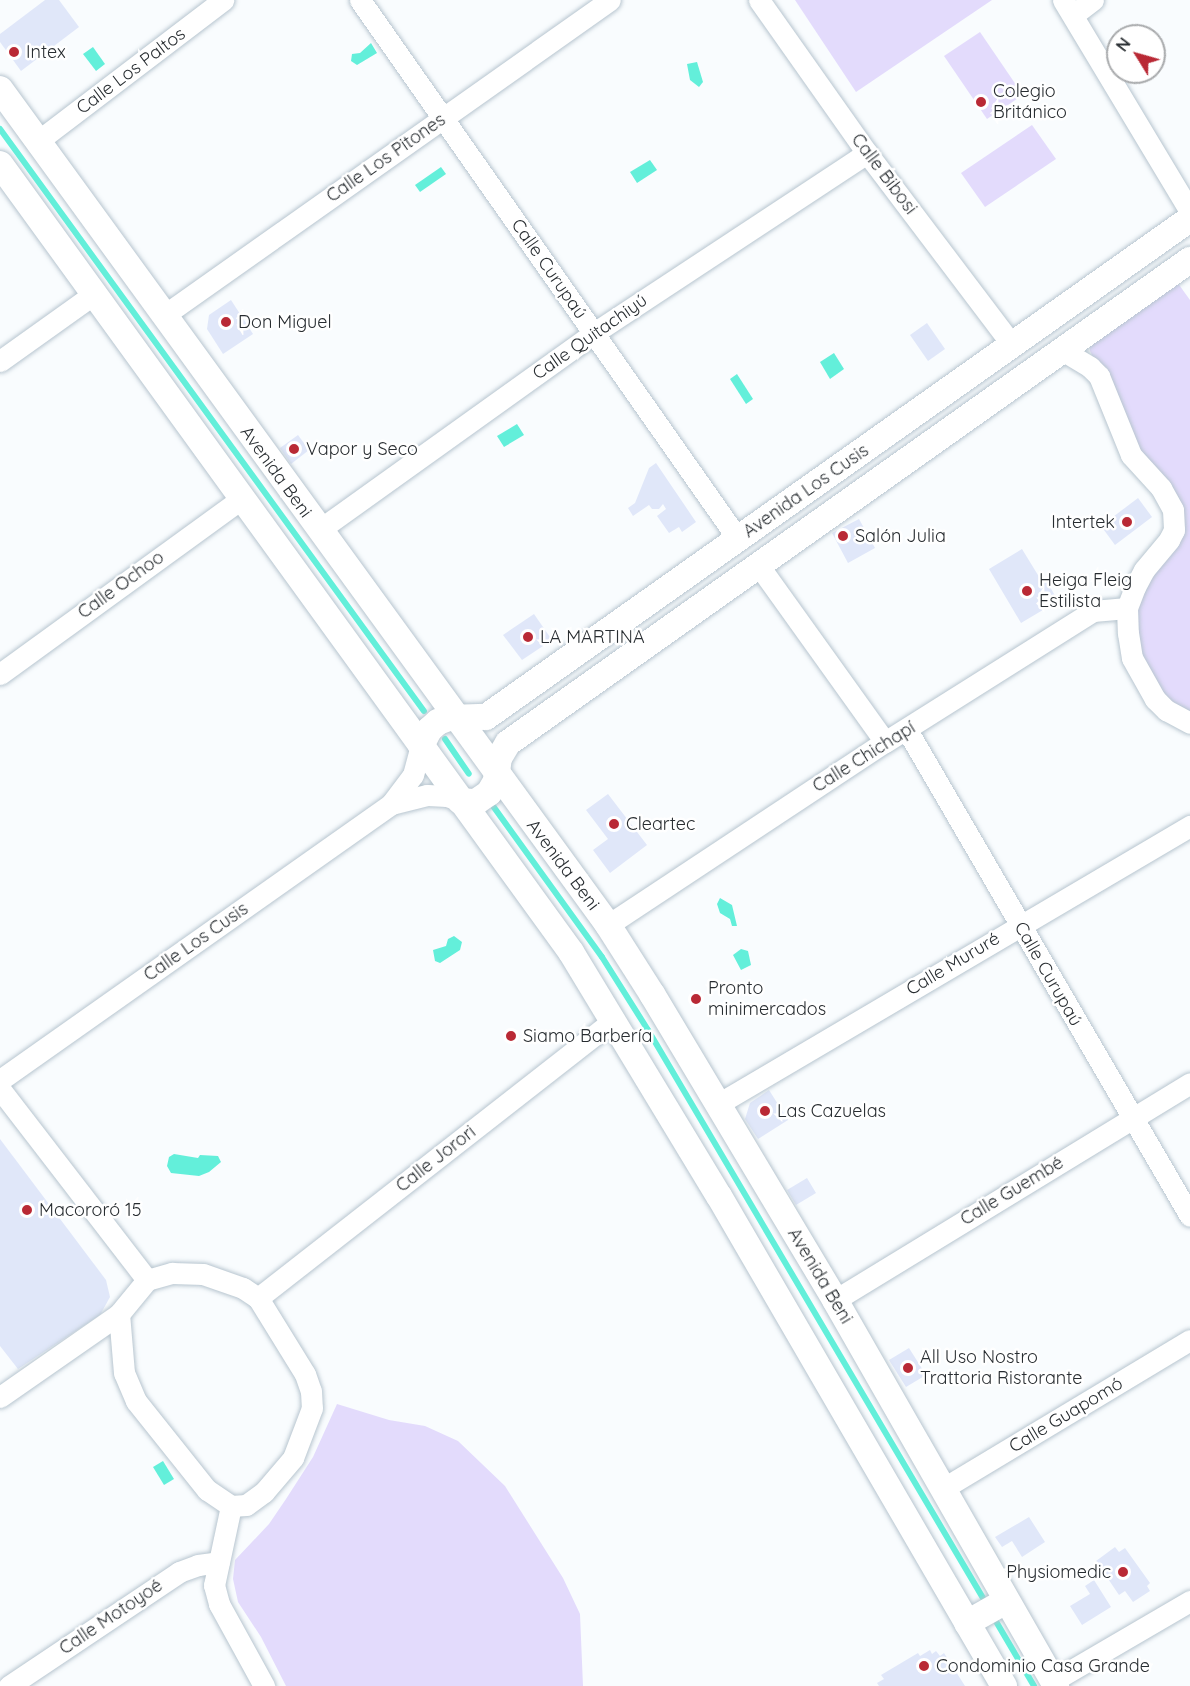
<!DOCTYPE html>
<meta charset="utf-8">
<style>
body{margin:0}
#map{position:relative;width:1190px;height:1686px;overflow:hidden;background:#f9fcfe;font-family:Quicksand,sans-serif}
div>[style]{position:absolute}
.green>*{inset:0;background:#e3dbfc}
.water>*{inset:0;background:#63efda}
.stream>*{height:6px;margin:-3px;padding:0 3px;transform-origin:3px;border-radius:3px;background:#63efda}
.building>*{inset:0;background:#e0e7f9}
.roads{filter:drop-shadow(0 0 2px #b7c5cf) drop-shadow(0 0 2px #b7c5cf)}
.minor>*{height:21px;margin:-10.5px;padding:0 10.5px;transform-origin:10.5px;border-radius:10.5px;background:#fff}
.tertiary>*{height:26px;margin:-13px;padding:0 13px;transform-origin:13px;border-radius:13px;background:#fff}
.dots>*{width:16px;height:16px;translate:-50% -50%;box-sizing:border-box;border:3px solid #fff;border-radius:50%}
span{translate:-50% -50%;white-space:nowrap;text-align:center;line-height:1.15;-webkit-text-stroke:5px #fff;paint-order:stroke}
.poi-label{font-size:18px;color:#282d31}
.left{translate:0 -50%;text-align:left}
.right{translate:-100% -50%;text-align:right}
.street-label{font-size:18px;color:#282d31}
.north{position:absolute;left:1106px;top:24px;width:60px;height:60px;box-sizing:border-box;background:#fff;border:2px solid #a9abad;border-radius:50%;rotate:307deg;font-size:16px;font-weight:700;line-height:24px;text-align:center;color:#282d31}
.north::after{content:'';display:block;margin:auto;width:21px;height:27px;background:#b92935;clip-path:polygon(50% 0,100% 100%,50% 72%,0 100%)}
</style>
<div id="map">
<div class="green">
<div style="clip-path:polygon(795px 0,992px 0,856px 92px)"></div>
<div style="clip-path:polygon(980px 32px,1023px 95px,987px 119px,944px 56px)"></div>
<div style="clip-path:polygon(1032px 125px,1056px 159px,985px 207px,961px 173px)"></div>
<div style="clip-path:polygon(1177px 282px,1190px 300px,1190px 715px,1170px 701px,1154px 684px,1138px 644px,1138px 604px,1145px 585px,1179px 536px,1090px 351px,1090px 344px)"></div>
<div style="clip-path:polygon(337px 1404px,389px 1420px,425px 1426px,458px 1441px,505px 1486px,563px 1578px,580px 1614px,583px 1686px,286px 1686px,261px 1637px,238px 1602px,233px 1579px,235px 1560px,269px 1524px,286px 1499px,313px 1457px)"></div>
</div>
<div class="water">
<div style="clip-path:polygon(371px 43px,377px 53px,357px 65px,351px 61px,352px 54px,360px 53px)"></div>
<div style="clip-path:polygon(93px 47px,105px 64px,96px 71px,83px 54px)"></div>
<div style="clip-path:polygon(697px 62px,703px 82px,699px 87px,690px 80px,687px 64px)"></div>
<div style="clip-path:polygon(650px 160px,657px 170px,637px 183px,630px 172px)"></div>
<div style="clip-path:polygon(441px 167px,446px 174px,420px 192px,415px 185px)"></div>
<div style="clip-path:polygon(834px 353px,844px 369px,830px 379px,820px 362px)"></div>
<div style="clip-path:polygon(737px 374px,753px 399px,746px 404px,730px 379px)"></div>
<div style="clip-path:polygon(517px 424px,524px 435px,504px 447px,497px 436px)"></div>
<div style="clip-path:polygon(720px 898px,732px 905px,737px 926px,732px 926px,730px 919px,720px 913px,717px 904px)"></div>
<div style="clip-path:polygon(454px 936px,462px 942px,460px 950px,440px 963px,435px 961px,433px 950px,446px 946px,448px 939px)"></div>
<div style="clip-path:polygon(741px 949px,748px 951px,751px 965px,741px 970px,733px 955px)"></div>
<div style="clip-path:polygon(174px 1154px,198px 1158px,200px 1155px,218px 1156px,221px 1162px,209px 1172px,199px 1176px,171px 1173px,167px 1166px,169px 1157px)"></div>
<div style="clip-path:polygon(163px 1461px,174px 1479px,164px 1485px,153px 1467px)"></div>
</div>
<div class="stream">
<div style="left:0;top:129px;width:720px;rotate:53.93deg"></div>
<div style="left:445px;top:739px;width:42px;rotate:55.6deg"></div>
<div style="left:493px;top:806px;width:186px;rotate:54.2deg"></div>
<div style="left:602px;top:957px;width:86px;rotate:57.8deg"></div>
<div style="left:648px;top:1030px;width:659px;rotate:59.47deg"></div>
<div style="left:994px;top:1618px;width:79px;rotate:59.5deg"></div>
</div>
<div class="building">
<div style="clip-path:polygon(45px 0,59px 0,79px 27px,21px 71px,0 42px,0 34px)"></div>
<div style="clip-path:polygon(231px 300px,253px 334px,223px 354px,207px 329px,209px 315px)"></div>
<div style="clip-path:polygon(927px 323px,945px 349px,928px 361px,910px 335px)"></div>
<div style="clip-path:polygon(298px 435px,309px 450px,291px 464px,280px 448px)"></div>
<div style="clip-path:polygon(656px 463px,696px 522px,682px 532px,679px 527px,669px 533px,657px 516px,666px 509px,663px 504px,659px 509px,652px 509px,649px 505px,633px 516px,628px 508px,635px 503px,649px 468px)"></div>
<div style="clip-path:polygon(1138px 498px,1152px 517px,1115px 545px,1101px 526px)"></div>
<div style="clip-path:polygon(859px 519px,875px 548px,848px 563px,832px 533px)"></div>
<div style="clip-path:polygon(1022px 549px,1041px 580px,1045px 578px,1058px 601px,1021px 623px,989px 569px)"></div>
<div style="clip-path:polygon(534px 614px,552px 640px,522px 660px,503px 635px)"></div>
<div style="clip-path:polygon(608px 794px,647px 845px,610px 873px,593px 850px,608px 839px,586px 810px)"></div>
<div style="clip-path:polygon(769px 1090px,788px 1120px,758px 1139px,745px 1119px,750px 1103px)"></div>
<div style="clip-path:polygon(0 1139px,106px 1280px,110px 1297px,100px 1315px,18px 1369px,0 1346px)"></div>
<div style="clip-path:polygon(807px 1178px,816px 1193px,796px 1205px,787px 1190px)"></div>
<div style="clip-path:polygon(909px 1348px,926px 1375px,906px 1387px,889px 1360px)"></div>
<div style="clip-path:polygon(1029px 1517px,1045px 1542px,1022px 1557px,1012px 1541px,1002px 1547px,995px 1537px)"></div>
<div style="clip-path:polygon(1115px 1547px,1119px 1552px,1125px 1548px,1150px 1583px,1147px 1586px,1150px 1591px,1133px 1602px,1125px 1591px,1119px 1595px,1096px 1561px)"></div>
<div style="clip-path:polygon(1094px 1580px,1111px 1607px,1082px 1625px,1070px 1606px,1090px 1594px,1085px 1586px)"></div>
<div style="clip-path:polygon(930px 1650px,932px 1654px,936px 1651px,940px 1656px,944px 1653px,965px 1686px,879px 1686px,877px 1683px,884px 1679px,881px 1675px,918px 1653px,920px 1656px)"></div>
</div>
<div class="roads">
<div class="minor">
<div style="left:360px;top:0;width:658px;rotate:54.96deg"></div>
<div style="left:759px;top:0;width:187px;rotate:54.8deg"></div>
<div style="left:867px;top:153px;width:241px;rotate:52.9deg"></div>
<div style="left:1063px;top:0;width:246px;rotate:59deg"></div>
<div style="left:1073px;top:15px;width:25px;rotate:-37deg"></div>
<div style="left:38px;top:141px;width:233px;rotate:-37.3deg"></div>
<div style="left:163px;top:316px;width:547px;rotate:-35.26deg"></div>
<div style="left:1062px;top:350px;width:33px;rotate:31deg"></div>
<div style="left:1090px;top:367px;width:13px;rotate:45deg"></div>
<div style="left:1099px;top:376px;width:85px;rotate:67.9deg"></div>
<div style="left:1131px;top:455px;width:45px;rotate:47.7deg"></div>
<div style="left:1161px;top:488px;width:25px;rotate:61deg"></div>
<div style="left:1173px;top:510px;width:20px;rotate:87deg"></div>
<div style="left:1174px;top:530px;width:11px;rotate:117deg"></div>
<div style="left:1169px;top:540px;width:39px;rotate:130deg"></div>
<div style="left:1144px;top:570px;width:19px;rotate:118deg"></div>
<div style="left:1135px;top:587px;width:22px;rotate:111deg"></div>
<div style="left:1127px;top:608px;width:25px;rotate:88deg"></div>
<div style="left:1128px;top:633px;width:25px;rotate:81deg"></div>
<div style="left:1132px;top:658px;width:47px;rotate:60.7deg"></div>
<div style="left:1155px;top:699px;width:16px;rotate:45deg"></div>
<div style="left:1166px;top:710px;width:27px;rotate:28deg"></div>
<div style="left:0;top:361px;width:115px;rotate:-35.5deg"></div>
<div style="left:319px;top:530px;width:338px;rotate:-35.6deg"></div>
<div style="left:594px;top:333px;width:327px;rotate:-33.4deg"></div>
<div style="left:759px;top:566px;width:216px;rotate:54.4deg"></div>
<div style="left:0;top:674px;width:301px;rotate:-36deg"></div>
<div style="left:907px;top:730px;width:562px;rotate:59.79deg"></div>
<div style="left:391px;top:804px;width:37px;rotate:-14deg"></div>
<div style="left:427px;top:795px;width:20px;rotate:3deg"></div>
<div style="left:447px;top:796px;width:14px;rotate:21deg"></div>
<div style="left:608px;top:925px;width:332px;rotate:-33.5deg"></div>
<div style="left:885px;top:742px;width:246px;rotate:-32.2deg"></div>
<div style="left:1093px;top:611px;width:34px;rotate:-5deg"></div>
<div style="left:0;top:1080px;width:479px;rotate:-35.2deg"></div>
<div style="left:391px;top:804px;width:36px;rotate:-53deg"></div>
<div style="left:413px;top:775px;width:30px;rotate:-75deg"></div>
<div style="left:0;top:1089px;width:241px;rotate:52.4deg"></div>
<div style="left:718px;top:1104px;width:548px;rotate:-30.5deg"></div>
<div style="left:172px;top:1273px;width:31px;rotate:2deg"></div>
<div style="left:203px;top:1274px;width:42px;rotate:19.3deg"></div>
<div style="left:243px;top:1288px;width:18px;rotate:34deg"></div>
<div style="left:258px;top:1298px;width:89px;rotate:58.3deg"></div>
<div style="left:305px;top:1374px;width:18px;rotate:71deg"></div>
<div style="left:311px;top:1391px;width:17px;rotate:87deg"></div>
<div style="left:312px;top:1408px;width:53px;rotate:110.8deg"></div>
<div style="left:293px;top:1458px;width:45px;rotate:130.5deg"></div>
<div style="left:264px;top:1492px;width:22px;rotate:144deg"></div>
<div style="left:246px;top:1505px;width:15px;rotate:176deg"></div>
<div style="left:231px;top:1506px;width:29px;rotate:-146deg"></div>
<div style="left:207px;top:1490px;width:114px;rotate:-128.6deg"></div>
<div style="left:136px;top:1401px;width:30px;rotate:-113deg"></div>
<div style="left:124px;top:1373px;width:59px;rotate:-94.8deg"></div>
<div style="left:119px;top:1314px;width:44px;rotate:-50.5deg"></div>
<div style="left:147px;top:1280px;width:26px;rotate:-16deg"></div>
<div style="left:258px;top:1298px;width:452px;rotate:-38deg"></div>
<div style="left:835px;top:1300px;width:416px;rotate:-31.4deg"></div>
<div style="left:0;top:1397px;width:145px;rotate:-34.9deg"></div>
<div style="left:942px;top:1489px;width:289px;rotate:-31deg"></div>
<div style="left:231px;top:1506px;width:81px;rotate:102.1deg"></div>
<div style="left:214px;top:1585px;width:20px;rotate:75deg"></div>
<div style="left:219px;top:1604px;width:94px;rotate:61.2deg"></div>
<div style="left:1053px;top:1681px;width:159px;rotate:-30.3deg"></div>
<div style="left:9px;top:1686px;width:205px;rotate:-33.8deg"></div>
<div style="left:179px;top:1572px;width:20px;rotate:-20deg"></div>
<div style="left:198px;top:1565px;width:21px;rotate:-8deg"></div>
</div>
<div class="tertiary">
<div style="left:0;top:89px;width:1034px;rotate:53.97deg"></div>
<div style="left:608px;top:925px;width:82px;rotate:57.5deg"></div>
<div style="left:652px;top:994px;width:357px;rotate:59.1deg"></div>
<div style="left:835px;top:1300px;width:445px;rotate:60.2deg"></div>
<div style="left:0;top:164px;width:973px;rotate:54.07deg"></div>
<div style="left:571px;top:952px;width:285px;rotate:58.8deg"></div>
<div style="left:719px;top:1196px;width:567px;rotate:59.82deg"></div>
<div style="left:421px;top:746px;width:18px;rotate:-63deg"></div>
<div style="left:429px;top:730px;width:12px;rotate:-42deg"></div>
<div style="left:438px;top:722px;width:12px;rotate:-20deg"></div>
<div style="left:449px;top:718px;width:37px;rotate:-2deg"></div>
<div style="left:486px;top:717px;width:862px;rotate:-35.28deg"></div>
<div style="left:460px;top:801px;width:16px;rotate:4deg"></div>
<div style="left:476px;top:802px;width:16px;rotate:-35deg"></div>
<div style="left:489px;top:793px;width:14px;rotate:-60deg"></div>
<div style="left:496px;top:781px;width:23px;rotate:-83deg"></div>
<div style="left:499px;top:758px;width:17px;rotate:-59deg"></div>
<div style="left:508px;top:743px;width:836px;rotate:-35.31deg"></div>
<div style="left:967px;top:1623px;width:45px;rotate:-29.4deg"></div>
</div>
</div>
<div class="dots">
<div style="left:14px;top:52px;background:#b92935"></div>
<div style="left:981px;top:102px;background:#b92935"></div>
<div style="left:226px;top:322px;background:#b92935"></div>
<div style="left:294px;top:449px;background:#b92935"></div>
<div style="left:1127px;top:522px;background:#b92935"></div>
<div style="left:843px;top:536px;background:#b92935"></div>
<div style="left:1027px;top:591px;background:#b92935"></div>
<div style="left:528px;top:637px;background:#b92935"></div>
<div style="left:614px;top:824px;background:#b92935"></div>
<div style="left:696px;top:999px;background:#b92935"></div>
<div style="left:511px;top:1036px;background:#b92935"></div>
<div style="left:765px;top:1111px;background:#b92935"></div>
<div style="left:27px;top:1210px;background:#b92935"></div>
<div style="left:908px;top:1368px;background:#b92935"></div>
<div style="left:1123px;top:1572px;background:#b92935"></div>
<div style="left:924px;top:1666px;background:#b92935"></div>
</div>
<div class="poi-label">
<span class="left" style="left:26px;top:52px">Intex</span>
<span class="left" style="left:993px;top:102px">Colegio<br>Británico</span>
<span class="left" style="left:238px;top:322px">Don Miguel</span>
<span class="left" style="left:306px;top:449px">Vapor y Seco</span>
<span class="right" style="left:1115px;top:522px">Intertek</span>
<span class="left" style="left:855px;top:536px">Salón Julia</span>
<span class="left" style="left:1039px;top:591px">Heiga Fleig<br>Estilista</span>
<span class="left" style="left:540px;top:637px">LA MARTINA</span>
<span class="left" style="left:626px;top:824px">Cleartec</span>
<span class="left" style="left:708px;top:999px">Pronto<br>minimercados</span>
<span class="left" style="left:523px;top:1036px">Siamo Barbería</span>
<span class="left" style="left:777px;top:1111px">Las Cazuelas</span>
<span class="left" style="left:39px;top:1210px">Macororó 15</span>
<span class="left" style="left:920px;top:1368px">All Uso Nostro<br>Trattoria Ristorante</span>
<span class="right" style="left:1111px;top:1572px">Physiomedic</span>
<span class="left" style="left:936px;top:1666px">Condominio Casa Grande</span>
</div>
<div class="street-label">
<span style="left:131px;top:71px;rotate:-37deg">Calle Los Paltos</span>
<span style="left:386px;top:158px;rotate:-35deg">Calle Los Pitones</span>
<span style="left:884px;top:174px;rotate:53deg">Calle Bibosi</span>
<span style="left:549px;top:269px;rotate:55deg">Calle Curupaú</span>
<span style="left:590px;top:337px;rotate:-35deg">Calle Quitachiyú</span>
<span style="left:276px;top:472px;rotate:54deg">Avenida Beni</span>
<span style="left:806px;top:491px;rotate:-35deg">Avenida Los Cusis</span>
<span style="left:121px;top:585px;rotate:-36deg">Calle Ochoo</span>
<span style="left:864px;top:757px;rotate:-32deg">Calle Chichapí</span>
<span style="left:563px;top:865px;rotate:53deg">Avenida Beni</span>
<span style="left:196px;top:942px;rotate:-35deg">Calle Los Cusis</span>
<span style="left:953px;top:964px;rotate:-31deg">Calle Mururé</span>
<span style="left:1048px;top:974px;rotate:60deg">Calle Curupaú</span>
<span style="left:436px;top:1159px;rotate:-38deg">Calle Jorori</span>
<span style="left:1012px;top:1191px;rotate:-31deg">Calle Guembé</span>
<span style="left:820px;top:1276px;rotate:59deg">Avenida Beni</span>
<span style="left:1066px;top:1415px;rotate:-31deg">Calle Guapomó</span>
<span style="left:111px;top:1617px;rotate:-34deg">Calle Motoyoé</span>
</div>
<div class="north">N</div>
</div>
